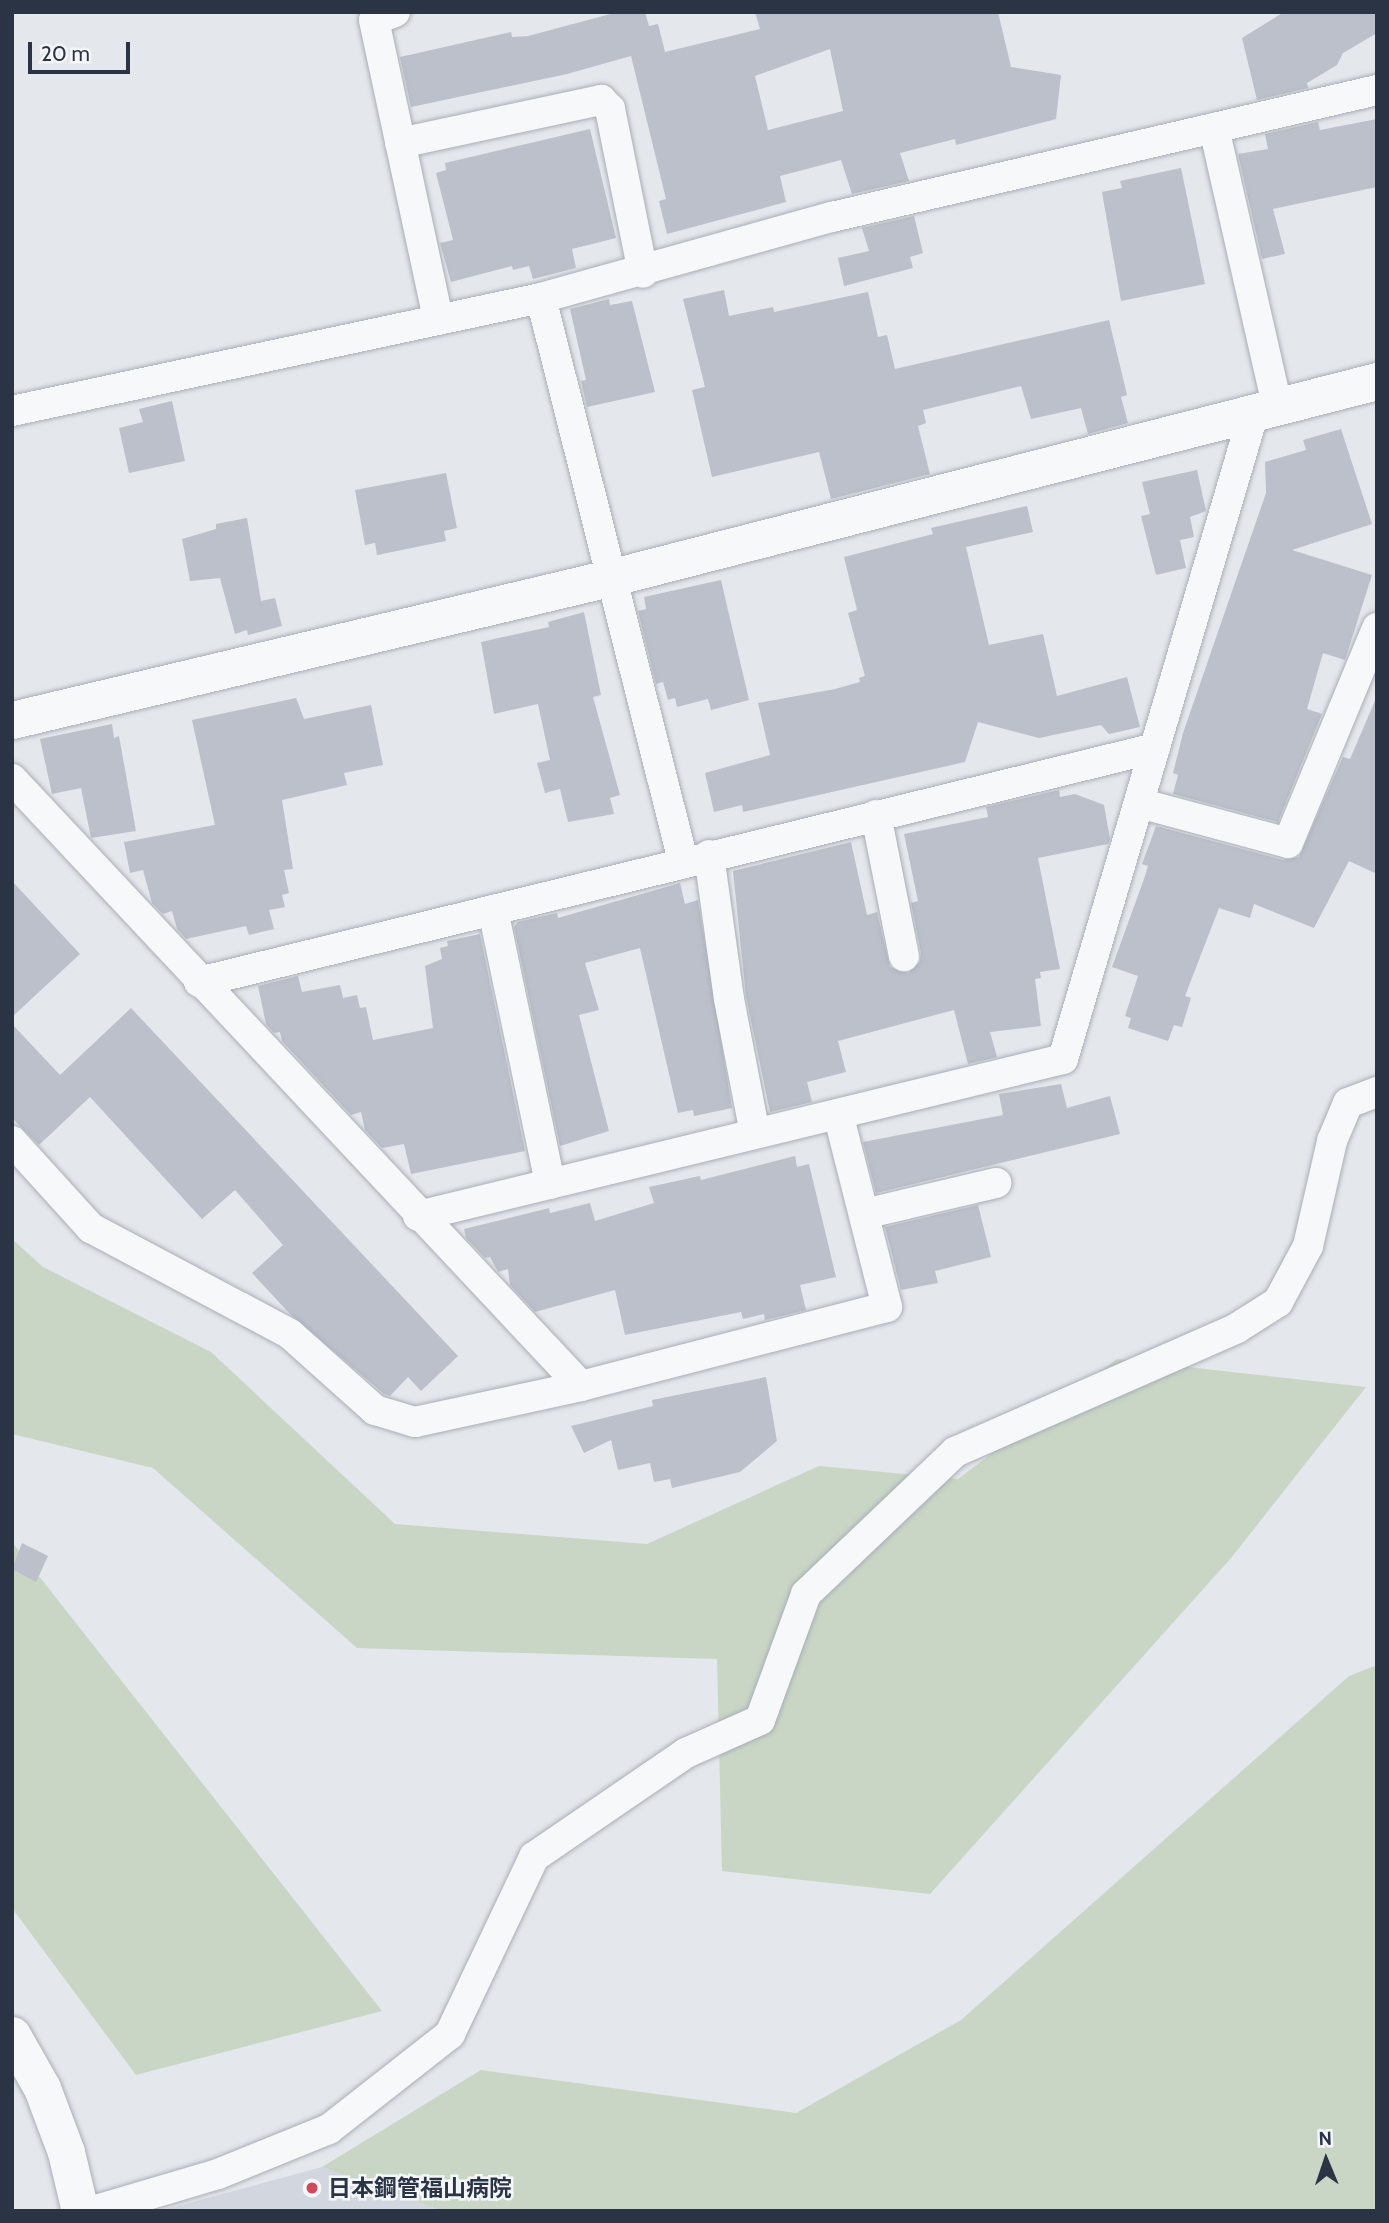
<!DOCTYPE html>
<meta charset="utf-8">
<style>
body{margin:0}
#map{position:relative;width:1389px;height:2223px;overflow:hidden;background:#e4e7ec;font-family:Cabin,"Noto Sans JP",sans-serif}
div>[style]{position:absolute}
.built>*{inset:0;background:#d2d6de}
.green>*{inset:0;background:#c9d6c5}
.building>*{inset:0;background:#bbc0ca}
.roads{filter:drop-shadow(0 0 2px #a9aeb7) drop-shadow(0 0 2px #a9aeb7)}
.minor>*{height:30px;margin:-15px;padding:0 15px;transform-origin:15px;border-radius:15px;background:#f7f8fa}
.tertiary>*{height:37px;margin:-18.5px;padding:0 18.5px;transform-origin:18.5px;border-radius:18.5px;background:#f7f8fa}
.dots>*{width:19px;height:19px;translate:-50% -50%;box-sizing:border-box;border:4px solid #f4f6f9;border-radius:50%}
span{translate:-50% -50%;white-space:nowrap;text-align:center;line-height:1.15;-webkit-text-stroke:5px #f4f6f9;paint-order:stroke}
.poi-label{font-size:23px;color:#2b3445;font-weight:700}
.left{translate:0 -50%;text-align:left}
.frame{position:absolute;inset:0;border:14px solid #2b3445;pointer-events:none}
.north{position:absolute;left:1291px;top:2125px;width:70px;height:70px;-webkit-text-stroke:5px #f4f6f9;paint-order:stroke;rotate:358deg;font-size:19px;font-weight:700;line-height:28px;text-align:center;color:#2b3445}
.north::after{content:'';display:block;margin:auto;width:24px;height:32px;background:#2b3445;clip-path:polygon(50% 0,100% 100%,50% 72%,0 100%)}
.scale{position:absolute;left:28px;top:42px;width:102px;height:32px;box-sizing:border-box;border:4px solid #2b3445;border-top:0;padding-left:9px;font-size:21px;line-height:24px;white-space:nowrap;color:#2b3445;-webkit-text-stroke:5px #f4f6f9;paint-order:stroke}
</style>
<div id="map">
<div class="built">
<div style="clip-path:polygon(322px 2167px,442px 2211px,167px 2211px,167px 2209px)"></div>
</div>
<div class="green">
<div style="clip-path:polygon(12px 1239px,43px 1267px,211px 1352px,395px 1524px,647px 1544px,819px 1466px,958px 1479px,1117px 1359px,1366px 1387px,1231px 1558px,930px 1894px,722px 1871px,717px 1659px,357px 1648px,153px 1468px,12px 1434px)"></div>
<div style="clip-path:polygon(12px 1542px,382px 2011px,136px 2075px,12px 1908px)"></div>
<div style="clip-path:polygon(1377px 1665px,1377px 2211px,442px 2211px,322px 2167px,481px 2070px,796px 2113px,961px 2020px,1349px 1676px)"></div>
</div>
<div class="building">
<div style="clip-path:polygon(evenodd,618px 12px,645px 12px,649px 26px,658px 24px,665px 52px,760px 29px,755px 12px,998px 12px,1011px 67px,1061px 75px,1056px 119px,956px 145px,955px 139px,900px 153px,909px 181px,852px 194px,841px 160px,780px 176px,786px 202px,667px 234px,659px 201px,666px 199px,631px 56px,567px 74px,411px 107px,400px 57px,511px 32px,512px 37px,528px 36px,618px 12px,830px 49px,843px 111px,768px 130px,755px 76px,830px 49px)"></div>
<div style="clip-path:polygon(1284px 12px,1377px 12px,1377px 33px,1343px 53px,1337px 65px,1307px 83px,1308px 88px,1257px 100px,1242px 38px)"></div>
<div style="clip-path:polygon(1377px 119px,1377px 187px,1273px 209px,1285px 254px,1262px 259px,1238px 154px,1268px 149px,1265px 134px,1318px 122px,1320px 130px)"></div>
<div style="clip-path:polygon(590px 129px,616px 238px,572px 249px,576px 268px,533px 279px,529px 266px,513px 270px,512px 266px,451px 282px,440px 243px,453px 240px,436px 173px,446px 170px,445px 163px)"></div>
<div style="clip-path:polygon(1181px 168px,1205px 284px,1121px 301px,1102px 192px,1122px 188px,1120px 181px)"></div>
<div style="clip-path:polygon(914px 216px,923px 253px,910px 257px,913px 268px,844px 286px,838px 258px,869px 251px,862px 228px)"></div>
<div style="clip-path:polygon(724px 290px,729px 316px,773px 307px,774px 312px,868px 292px,878px 337px,887px 335px,895px 369px,1109px 320px,1127px 395px,1121px 397px,1128px 423px,1088px 434px,1081px 408px,1031px 419px,1021px 386px,923px 410px,926px 423px,918px 426px,930px 474px,831px 499px,819px 452px,712px 477px,692px 390px,705px 387px,683px 299px)"></div>
<div style="clip-path:polygon(609px 299px,610px 305px,632px 301px,655px 392px,587px 407px,581px 381px,586px 380px,570px 309px)"></div>
<div style="clip-path:polygon(172px 401px,185px 461px,129px 473px,119px 428px,143px 422px,139px 409px)"></div>
<div style="clip-path:polygon(1341px 429px,1372px 524px,1292px 550px,1372px 575px,1345px 660px,1323px 653px,1307px 709px,1322px 714px,1278px 822px,1173px 794px,1178px 775px,1173px 773px,1183px 733px,1266px 493px,1265px 462px,1306px 450px,1303px 440px)"></div>
<div style="clip-path:polygon(1197px 470px,1206px 511px,1190px 517px,1194px 537px,1180px 540px,1186px 568px,1156px 575px,1141px 516px,1150px 514px,1142px 482px)"></div>
<div style="clip-path:polygon(446px 473px,457px 528px,444px 531px,446px 541px,377px 555px,375px 543px,365px 545px,355px 490px)"></div>
<div style="clip-path:polygon(1027px 506px,1033px 532px,966px 547px,989px 645px,1043px 634px,1057px 696px,1127px 677px,1140px 727px,1109px 734px,1101px 725px,1039px 738px,978px 722px,965px 762px,743px 812px,742px 805px,714px 812px,705px 773px,770px 755px,758px 703px,835px 689px,860px 682px,859px 678px,865px 676px,848px 613px,857px 610px,844px 557px,933px 534px,931px 528px)"></div>
<div style="clip-path:polygon(247px 518px,261px 601px,275px 598px,282px 626px,248px 635px,247px 630px,235px 634px,220px 578px,190px 581px,182px 539px,216px 529px,216px 524px)"></div>
<div style="clip-path:polygon(721px 580px,749px 700px,711px 710px,708px 699px,677px 707px,675px 698px,668px 700px,663px 682px,656px 684px,638px 611px,646px 609px,644px 597px)"></div>
<div style="clip-path:polygon(584px 612px,601px 695px,593px 697px,620px 795px,610px 798px,614px 814px,568px 822px,560px 789px,545px 793px,537px 763px,550px 760px,538px 704px,494px 714px,481px 642px,549px 627px,548px 622px)"></div>
<div style="clip-path:polygon(1377px 696px,1377px 874px,1349px 861px,1314px 928px,1254px 904px,1250px 918px,1219px 908px,1185px 996px,1191px 998px,1182px 1027px,1174px 1025px,1168px 1041px,1128px 1028px,1131px 1018px,1125px 1016px,1138px 976px,1112px 967px,1144px 879px,1148px 866px,1142px 864px,1156px 826px,1283px 860px,1299px 857px,1343px 757px,1350px 759px)"></div>
<div style="clip-path:polygon(296px 698px,304px 719px,371px 705px,383px 765px,344px 773px,347px 785px,282px 800px,293px 869px,284px 870px,289px 893px,282px 895px,285px 907px,269px 910px,274px 929px,249px 935px,246px 926px,186px 939px,177px 929px,172px 911px,163px 914px,152px 903px,143px 870px,130px 873px,124px 842px,215px 825px,192px 720px)"></div>
<div style="clip-path:polygon(112px 724px,114px 738px,119px 736px,136px 831px,91px 838px,81px 788px,52px 794px,40px 739px)"></div>
<div style="clip-path:polygon(1059px 790px,1060px 797px,1075px 794px,1104px 805px,1110px 839px,1108px 844px,1038px 858px,1060px 969px,1040px 972px,1041px 978px,1035px 979px,1041px 1026px,990px 1032px,997px 1057px,968px 1064px,954px 1010px,838px 1041px,846px 1072px,807px 1082px,812px 1102px,770px 1112px,746px 996px,733px 871px,851px 842px,867px 915px,877px 912px,890px 967px,908px 973px,920px 962px,921px 953px,911px 903px,918px 901px,904px 834px,988px 817px,986px 807px)"></div>
<div style="clip-path:polygon(12px 881px,80px 954px,12px 1017px)"></div>
<div style="clip-path:polygon(680px 883px,685px 904px,698px 900px,732px 1108px,694px 1116px,693px 1110px,678px 1113px,640px 948px,585px 963px,599px 1010px,579px 1015px,609px 1131px,560px 1146px,514px 927px,518px 922px,557px 913px,558px 918px)"></div>
<div style="clip-path:polygon(480px 934px,525px 1151px,411px 1174px,404px 1144px,382px 1148px,365px 1130px,361px 1112px,351px 1115px,282px 1041px,280px 1032px,274px 1033px,266px 1024px,258px 986px,298px 976px,302px 992px,340px 985px,343px 998px,357px 995px,360px 1008px,366px 1007px,373px 1040px,433px 1028px,425px 966px,442px 959px,440px 948px,448px 946px,447px 941px)"></div>
<div style="clip-path:polygon(131px 1008px,458px 1356px,421px 1391px,408px 1377px,390px 1396px,384px 1394px,290px 1314px,252px 1273px,283px 1245px,235px 1190px,202px 1219px,90px 1097px,39px 1145px,12px 1118px,12px 1024px,60px 1075px)"></div>
<div style="clip-path:polygon(1061px 1084px,1067px 1108px,1110px 1096px,1120px 1134px,876px 1193px,863px 1142px,1003px 1115px,999px 1094px)"></div>
<div style="clip-path:polygon(795px 1156px,797px 1167px,809px 1164px,836px 1277px,800px 1285px,806px 1310px,765px 1320px,764px 1314px,743px 1319px,741px 1312px,625px 1335px,615px 1290px,535px 1312px,510px 1285px,508px 1269px,498px 1272px,490px 1257px,485px 1258px,466px 1238px,464px 1229px,549px 1208px,550px 1213px,590px 1203px,595px 1221px,654px 1203px,649px 1187px,700px 1176px,701px 1180px)"></div>
<div style="clip-path:polygon(978px 1205px,991px 1257px,935px 1271px,938px 1283px,901px 1290px,885px 1227px)"></div>
<div style="clip-path:polygon(766px 1377px,777px 1441px,740px 1472px,672px 1488px,670px 1479px,654px 1482px,650px 1463px,618px 1470px,611px 1440px,584px 1453px,571px 1426px,653px 1406px,652px 1400px)"></div>
<div style="clip-path:polygon(22px 1543px,48px 1556px,36px 1582px,12px 1569px)"></div>
</div>
<div class="roads">
<div class="minor">
<div style="left:395px;top:12px;width:22px;rotate:159deg"></div>
<div style="left:374px;top:20px;width:305px;rotate:77.9deg"></div>
<div style="left:1214px;top:128px;width:288px;rotate:77.2deg"></div>
<div style="left:400px;top:143px;width:206px;rotate:-12.1deg"></div>
<div style="left:601px;top:100px;width:13px;rotate:45deg"></div>
<div style="left:610px;top:109px;width:167px;rotate:78.6deg"></div>
<div style="left:541px;top:298px;width:581px;rotate:75.84deg"></div>
<div style="left:12px;top:411px;width:541px;rotate:-12.06deg"></div>
<div style="left:541px;top:298px;width:302px;rotate:-15.6deg"></div>
<div style="left:832px;top:217px;width:560px;rotate:-13.12deg"></div>
<div style="left:12px;top:779px;width:832px;rotate:46.85deg"></div>
<div style="left:1139px;top:803px;width:154px;rotate:15deg"></div>
<div style="left:1288px;top:843px;width:233px;rotate:-67.5deg"></div>
<div style="left:876px;top:815px;width:144px;rotate:78.8deg"></div>
<div style="left:709px;top:855px;width:145px;rotate:82.1deg"></div>
<div style="left:729px;top:999px;width:137px;rotate:79.1deg"></div>
<div style="left:493px;top:910px;width:280px;rotate:78.2deg"></div>
<div style="left:199px;top:982px;width:984px;rotate:-13.75deg"></div>
<div style="left:12px;top:1141px;width:118px;rotate:47.8deg"></div>
<div style="left:91px;top:1228px;width:225px;rotate:28deg"></div>
<div style="left:290px;top:1334px;width:114px;rotate:41.8deg"></div>
<div style="left:375px;top:1410px;width:42px;rotate:16.7deg"></div>
<div style="left:415px;top:1422px;width:170px;rotate:-12.2deg"></div>
<div style="left:581px;top:1386px;width:316px;rotate:-14.5deg"></div>
<div style="left:887px;top:1307px;width:199px;rotate:-104.2deg"></div>
<div style="left:864px;top:1214px;width:136px;rotate:-13.2deg"></div>
<div style="left:418px;top:1216px;width:664px;rotate:-13.68deg"></div>
<div style="left:1063px;top:1059px;width:671px;rotate:-73.56deg"></div>
<div style="left:93px;top:2211px;width:130px;rotate:-16.5deg"></div>
<div style="left:218px;top:2174px;width:120px;rotate:-22.1deg"></div>
<div style="left:329px;top:2129px;width:154px;rotate:-38.1deg"></div>
<div style="left:450px;top:2034px;width:196px;rotate:-64.6deg"></div>
<div style="left:534px;top:1857px;width:184px;rotate:-34.4deg"></div>
<div style="left:686px;top:1753px;width:81px;rotate:-24deg"></div>
<div style="left:760px;top:1720px;width:134px;rotate:-69.9deg"></div>
<div style="left:806px;top:1594px;width:206px;rotate:-43.6deg"></div>
<div style="left:955px;top:1452px;width:308px;rotate:-23.7deg"></div>
<div style="left:1237px;top:1328px;width:49px;rotate:-32.4deg"></div>
<div style="left:1278px;top:1302px;width:64px;rotate:-61.8deg"></div>
<div style="left:1308px;top:1246px;width:108px;rotate:-77.1deg"></div>
<div style="left:1332px;top:1141px;width:41px;rotate:-67.2deg"></div>
<div style="left:1348px;top:1103px;width:31px;rotate:-21deg"></div>
</div>
<div class="tertiary">
<div style="left:12px;top:720px;width:614px;rotate:-13.38deg"></div>
<div style="left:609px;top:578px;width:793px;rotate:-14.39deg"></div>
<div style="left:12px;top:2035px;width:61px;rotate:60.5deg"></div>
<div style="left:42px;top:2088px;width:68px;rotate:69.4deg"></div>
<div style="left:66px;top:2152px;width:61px;rotate:76.7deg"></div>
</div>
</div>
<div class="dots">
<div style="left:312px;top:2188px;background:#d1495b"></div>
</div>
<div class="poi-label">
<span class="left" style="left:328px;top:2188px">日本鋼管福山病院</span>
</div>
<div class="frame"></div>
<div class="north">N</div>
<div class="scale">20 m</div>
</div>
